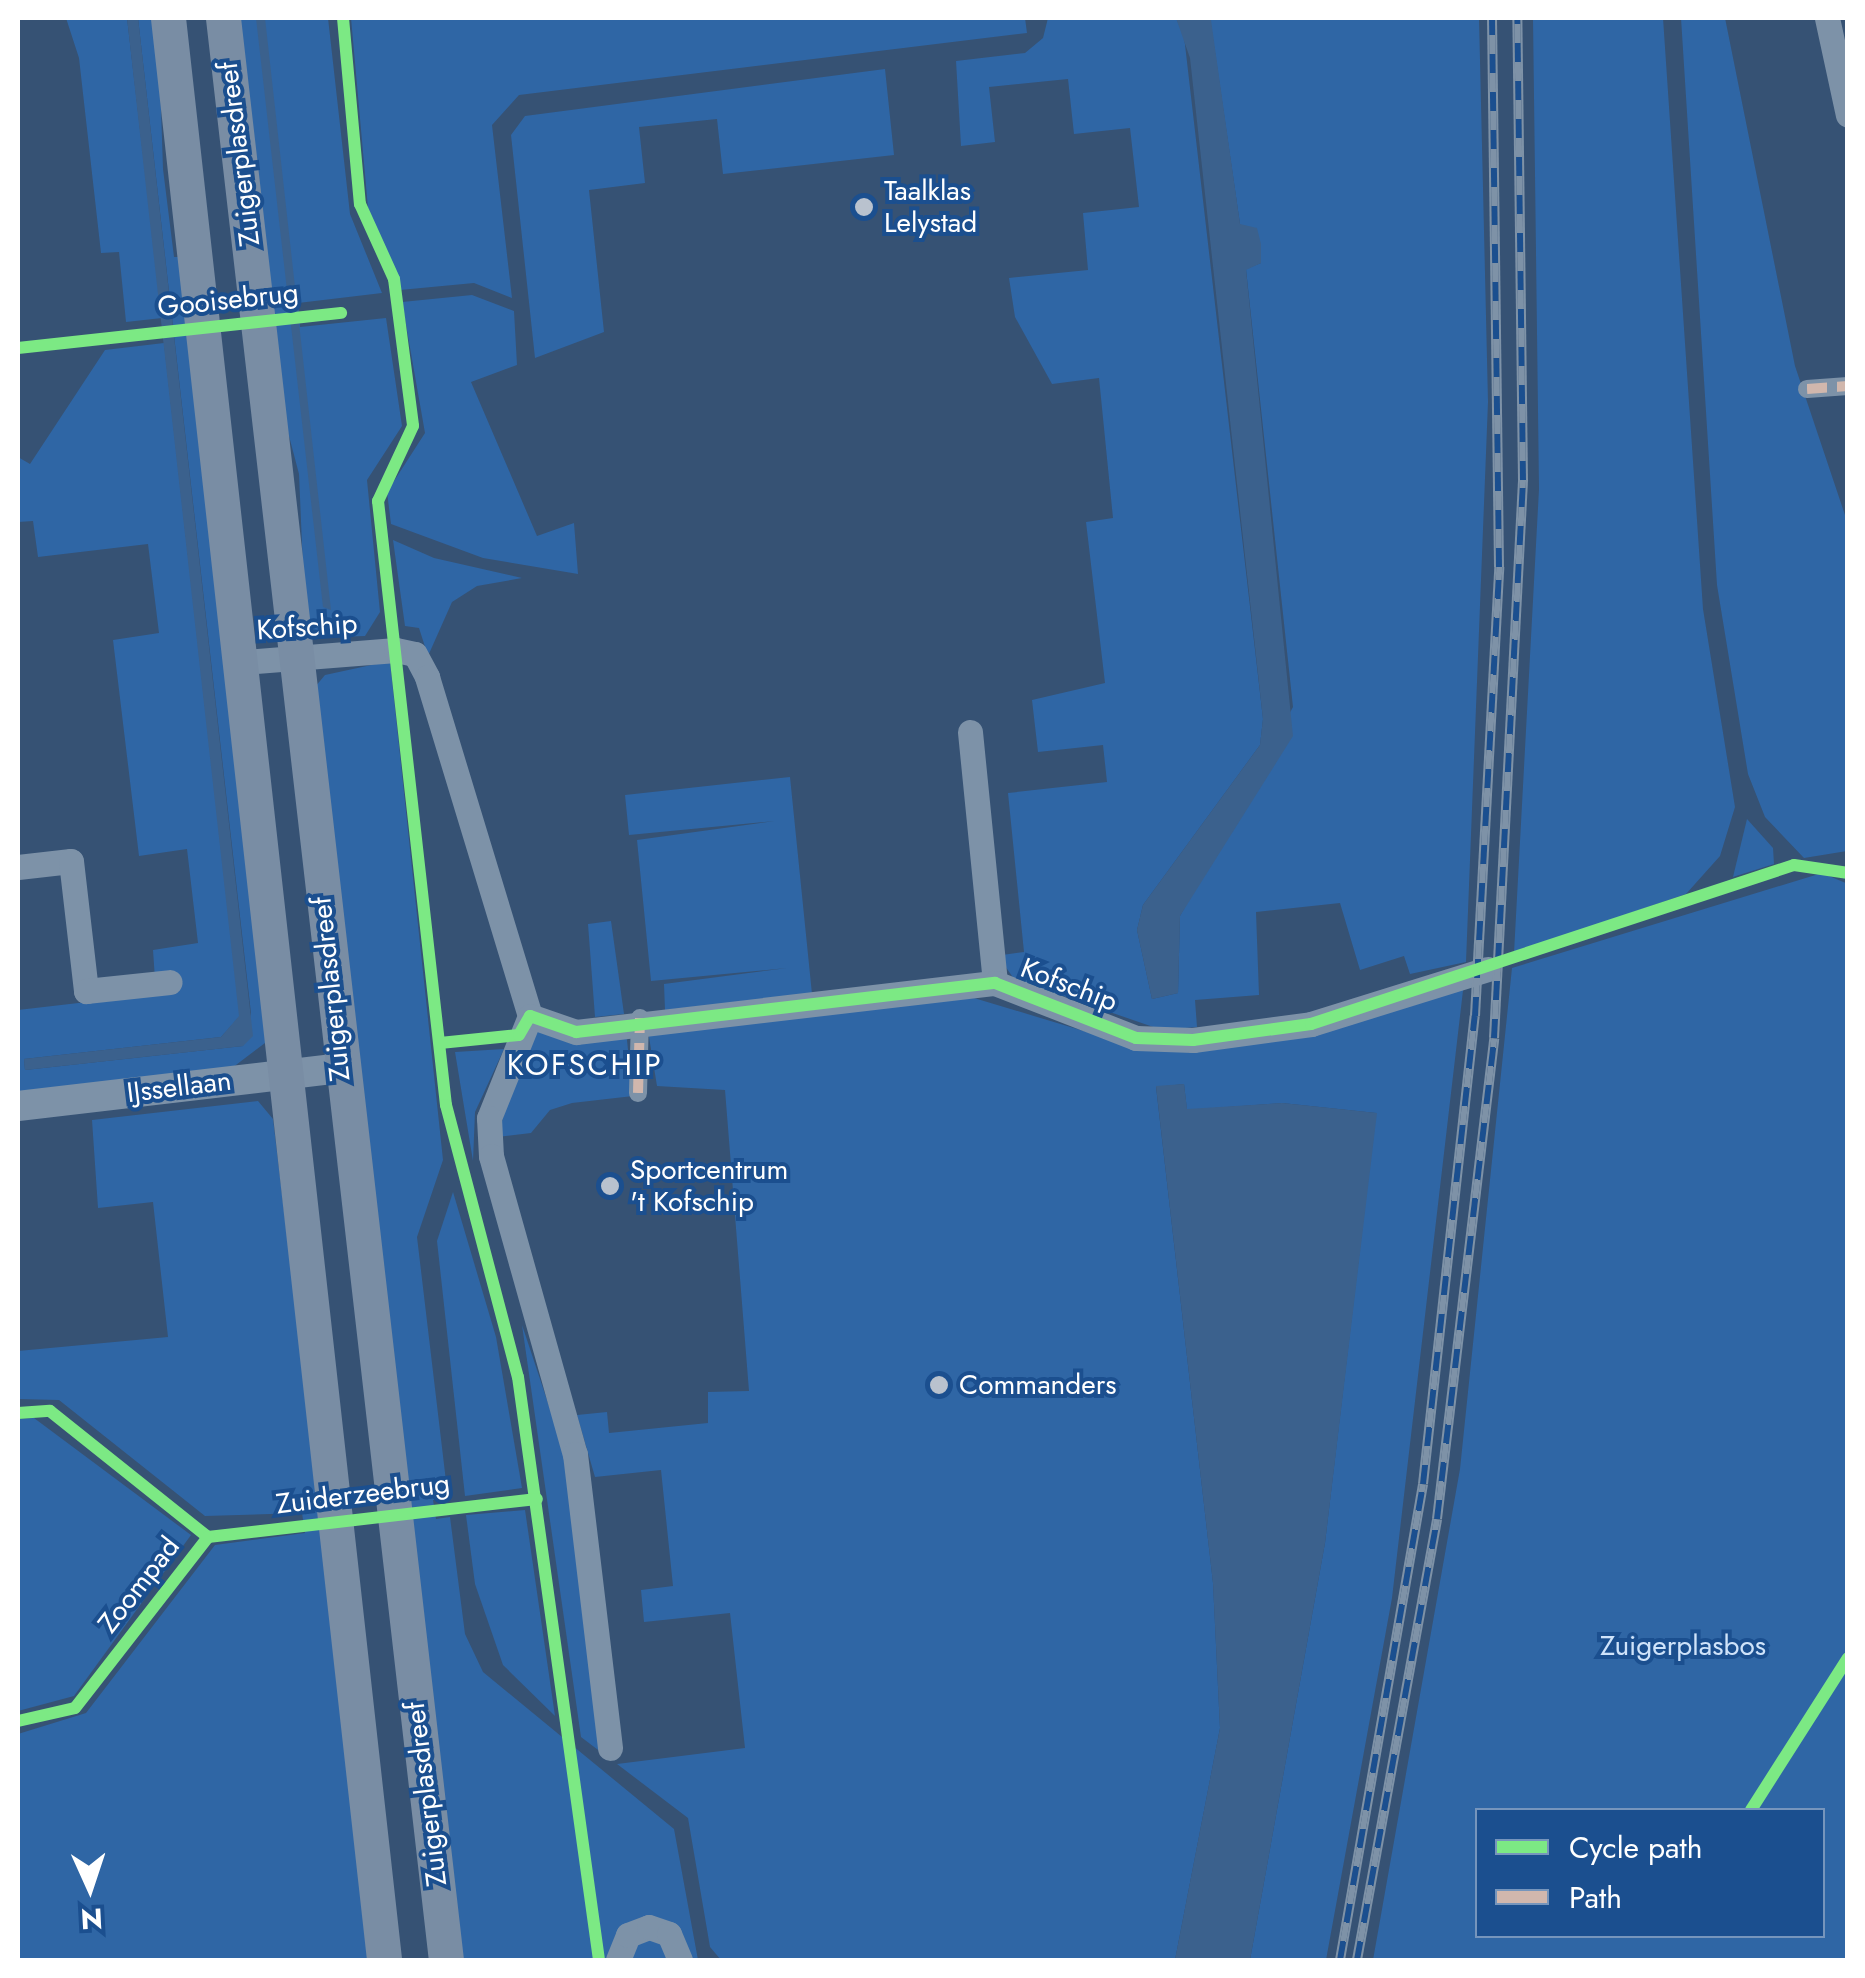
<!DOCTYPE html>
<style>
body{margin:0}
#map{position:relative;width:1865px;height:1978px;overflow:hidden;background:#365274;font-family:Jost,sans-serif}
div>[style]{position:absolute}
.green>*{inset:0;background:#2f66a5}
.water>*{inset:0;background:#3b618d}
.pedestrian>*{height:18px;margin:-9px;padding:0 9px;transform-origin:9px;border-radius:9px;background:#7d92a8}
.minor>*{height:25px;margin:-12.5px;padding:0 12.5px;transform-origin:12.5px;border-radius:12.5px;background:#7d92a8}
.tertiary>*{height:30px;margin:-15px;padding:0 15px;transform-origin:15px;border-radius:15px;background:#7d92a8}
.secondary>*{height:35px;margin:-17.5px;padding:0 17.5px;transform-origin:17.5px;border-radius:17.5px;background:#798da4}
.rail>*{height:10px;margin-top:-5px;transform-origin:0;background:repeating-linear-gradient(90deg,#1b4f8f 0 19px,#7e92a7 0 38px);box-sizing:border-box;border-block:2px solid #7e92a7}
.quiet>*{height:10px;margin-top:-5px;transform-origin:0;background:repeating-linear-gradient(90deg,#d1b7ad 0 20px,transparent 0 30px)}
.cycleway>*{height:12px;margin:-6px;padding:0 6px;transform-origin:6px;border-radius:6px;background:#7ce984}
.dots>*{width:28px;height:28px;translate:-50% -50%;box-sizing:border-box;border:5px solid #1b4f8f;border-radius:50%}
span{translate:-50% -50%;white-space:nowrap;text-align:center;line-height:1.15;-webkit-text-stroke:8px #1b4f8f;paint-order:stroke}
.street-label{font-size:28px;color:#fff}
.poi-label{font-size:28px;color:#fff}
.left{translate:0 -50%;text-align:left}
.park-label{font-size:28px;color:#cfe3fa}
.neighbourhood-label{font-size:30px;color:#fff;letter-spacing:2.5px}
.frame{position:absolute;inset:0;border:20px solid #fff;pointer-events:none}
.legend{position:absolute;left:1475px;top:1808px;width:350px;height:130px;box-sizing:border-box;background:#1b4f8f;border:2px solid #7695bc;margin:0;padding:12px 18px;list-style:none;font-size:30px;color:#fff}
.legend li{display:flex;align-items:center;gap:20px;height:50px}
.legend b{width:50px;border:2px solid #7695bc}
.north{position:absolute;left:40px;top:1838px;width:100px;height:100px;-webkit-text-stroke:8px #1b4f8f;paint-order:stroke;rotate:177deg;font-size:28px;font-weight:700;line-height:40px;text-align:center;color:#fff}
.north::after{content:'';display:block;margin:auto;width:35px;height:45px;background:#fff;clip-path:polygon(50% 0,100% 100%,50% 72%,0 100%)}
</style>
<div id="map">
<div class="green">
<div style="clip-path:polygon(66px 18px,127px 18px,162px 318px,126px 322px,119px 252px,101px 253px,79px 58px)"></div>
<div style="clip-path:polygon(138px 18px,158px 18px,163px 169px,174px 257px,183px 257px,269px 1040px,232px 1068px,18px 1093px,18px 1010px,156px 994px,153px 950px,198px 943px,187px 849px,139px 856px,113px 640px,159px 633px,148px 544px,38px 557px,33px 521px,18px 522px,18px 457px,30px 464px,105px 350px,164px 343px,240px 1016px,221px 1037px,24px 1059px,25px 1070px,243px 1046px,251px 1013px)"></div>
<div style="clip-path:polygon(238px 18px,328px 18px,350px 214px,382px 293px,298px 303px,300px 327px,386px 318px,402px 426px,367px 480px,380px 612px,365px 636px,306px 638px,299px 474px,283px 413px)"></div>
<div style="clip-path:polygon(1025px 18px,1027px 33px,519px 95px,492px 125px,512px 298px,474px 283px,400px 290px,368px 208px,351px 18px)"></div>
<div style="clip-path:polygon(1048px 18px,1176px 18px,1184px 36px,1263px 719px,1260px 745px,1143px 905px,1137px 930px,1152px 999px,1178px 993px,1180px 916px,1293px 707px,1246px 269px,1261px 263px,1240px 224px,1210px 18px,1479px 18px,1488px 402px,1466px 962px,1410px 974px,1404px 956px,1360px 970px,1340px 903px,1256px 912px,1259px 995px,1195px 1000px,1197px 1027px,1162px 1030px,1014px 979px,1003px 963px,1002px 955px,1024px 952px,1008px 793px,1107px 782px,1103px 745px,1038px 752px,1032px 700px,1105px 683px,1086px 522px,1113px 518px,1099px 378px,1052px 384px,1015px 317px,1009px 278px,1088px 270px,1083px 213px,1139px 207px,1130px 128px,1074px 134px,1068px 79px,989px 87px,995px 142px,961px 146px,956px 61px,1025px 53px,1043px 38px)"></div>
<div style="clip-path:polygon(1533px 18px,1663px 18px,1703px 609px,1735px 807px,1720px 856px,1686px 894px,1514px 953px,1539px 489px)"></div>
<div style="clip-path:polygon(1681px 18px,1725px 18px,1795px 366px,1847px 521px,1847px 851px,1804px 858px,1765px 817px,1748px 774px,1717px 585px)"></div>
<div style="clip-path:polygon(885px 69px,894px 155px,723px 174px,717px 119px,639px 127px,645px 183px,589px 190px,604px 332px,535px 358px,511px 135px,525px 116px)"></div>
<div style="clip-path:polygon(472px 295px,514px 311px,517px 365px,471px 382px,537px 536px,574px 523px,578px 574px,483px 558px,391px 524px,387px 492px,425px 433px,402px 302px)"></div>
<div style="clip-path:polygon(393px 540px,434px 558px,522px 578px,477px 586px,452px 602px,428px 656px,419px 628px,405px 626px)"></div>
<div style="clip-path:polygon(390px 661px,443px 1160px,417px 1237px,448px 1498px,433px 1500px,436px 1519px,450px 1517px,465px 1634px,483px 1672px,674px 1829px,698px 1960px,459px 1960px,315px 687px,325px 675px)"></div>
<div style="clip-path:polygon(790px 777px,812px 994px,665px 1010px,664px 984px,787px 968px,651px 981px,637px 840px,775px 821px,629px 835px,625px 795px)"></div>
<div style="clip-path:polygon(1747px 819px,1773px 848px,1774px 864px,1733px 877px)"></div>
<div style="clip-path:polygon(evenodd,1822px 873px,1848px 884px,1847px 1960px,1373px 1960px,1460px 1469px,1512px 968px,1822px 873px,1478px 1810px,1822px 1810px,1822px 1936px,1478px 1936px,1478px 1810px)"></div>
<div style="clip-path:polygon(611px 921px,624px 1014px,595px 1017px,588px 924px)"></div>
<div style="clip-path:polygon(1464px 982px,1392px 1598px,1326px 1960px,1250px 1960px,1325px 1543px,1376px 1113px,1282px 1103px,1187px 1110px,1184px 1084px,1156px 1087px,1213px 1583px,1220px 1728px,1175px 1960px,721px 1960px,710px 1947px,688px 1818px,617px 1764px,745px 1748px,730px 1613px,644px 1622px,641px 1590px,673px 1586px,661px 1470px,595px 1477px,577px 1415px,607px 1412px,609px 1433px,708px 1423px,708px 1392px,749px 1391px,725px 1090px,657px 1086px,648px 1031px,974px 998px,1147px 1050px)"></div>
<div style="clip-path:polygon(532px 1025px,557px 1037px,626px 1031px,633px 1096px,572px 1103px,550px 1110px,531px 1133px,497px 1137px)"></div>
<div style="clip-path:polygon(504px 1049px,475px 1112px,473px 1161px,455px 1052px)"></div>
<div style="clip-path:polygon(258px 1101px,273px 1119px,374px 1960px,18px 1960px,18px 1734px,86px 1713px,215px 1545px,305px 1533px,302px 1513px,205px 1516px,59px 1400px,18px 1399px,18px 1351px,168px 1337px,153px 1202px,98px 1208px,92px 1120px)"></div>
<div style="clip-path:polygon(453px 1192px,496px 1337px,522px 1488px,465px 1496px,437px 1241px)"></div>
<div style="clip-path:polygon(522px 1325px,562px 1445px,606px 1756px,581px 1737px)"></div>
<div style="clip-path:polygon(34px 1418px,191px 1535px,74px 1696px,18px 1711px,18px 1419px)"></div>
<div style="clip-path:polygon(525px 1510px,555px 1716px,503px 1665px,475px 1584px,466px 1515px)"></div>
</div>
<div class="water">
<div style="clip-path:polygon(127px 18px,138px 18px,253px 1036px,243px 1046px,25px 1070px,24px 1059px,221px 1037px,239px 1016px)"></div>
<div style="clip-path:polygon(256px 18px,265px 18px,331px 610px,323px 607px)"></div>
<div style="clip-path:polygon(1176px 18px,1211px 20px,1240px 224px,1257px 228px,1261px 244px,1261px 263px,1246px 270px,1293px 736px,1180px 916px,1178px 993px,1152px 999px,1137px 930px,1143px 905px,1260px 745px,1263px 719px,1190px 58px)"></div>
<div style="clip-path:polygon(1184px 1084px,1187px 1109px,1282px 1103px,1377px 1113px,1325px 1543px,1250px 1960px,1175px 1960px,1220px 1728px,1213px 1583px,1156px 1086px)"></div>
</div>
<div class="pedestrian">
<div style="left:1807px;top:389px;width:41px;rotate:-4.2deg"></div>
<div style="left:638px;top:1093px;width:75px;rotate:-88.5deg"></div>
</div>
<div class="minor">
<div style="left:1827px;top:18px;width:99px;rotate:77.8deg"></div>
<div style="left:244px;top:662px;width:152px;rotate:-4.5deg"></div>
<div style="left:396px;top:650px;width:19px;rotate:12deg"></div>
<div style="left:415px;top:654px;width:26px;rotate:62deg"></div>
<div style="left:427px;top:677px;width:354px;rotate:73.1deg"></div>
<div style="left:530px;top:1016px;width:110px;rotate:111.9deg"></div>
<div style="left:489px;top:1118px;width:38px;rotate:87deg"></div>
<div style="left:491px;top:1156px;width:310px;rotate:74.3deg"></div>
<div style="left:575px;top:1454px;width:296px;rotate:83.2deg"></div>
<div style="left:970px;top:732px;width:252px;rotate:84.3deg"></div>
<div style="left:18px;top:867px;width:53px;rotate:-6.5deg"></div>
<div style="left:71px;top:861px;width:131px;rotate:83.4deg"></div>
<div style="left:86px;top:991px;width:84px;rotate:-6.1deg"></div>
<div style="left:530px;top:1016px;width:49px;rotate:19.2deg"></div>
<div style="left:576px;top:1032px;width:422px;rotate:-6.7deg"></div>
<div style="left:995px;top:983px;width:151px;rotate:21.3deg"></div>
<div style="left:1136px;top:1038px;width:57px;rotate:2deg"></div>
<div style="left:1193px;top:1040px;width:119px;rotate:-7.7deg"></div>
<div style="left:1311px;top:1024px;width:185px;rotate:-17.3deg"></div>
<div style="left:618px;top:1960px;width:27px;rotate:-68deg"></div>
<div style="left:628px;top:1935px;width:22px;rotate:-21deg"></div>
<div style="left:649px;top:1927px;width:21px;rotate:19deg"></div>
<div style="left:669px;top:1934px;width:28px;rotate:67deg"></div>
</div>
<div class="tertiary">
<div style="left:18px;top:1106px;width:324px;rotate:-6.7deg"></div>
</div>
<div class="secondary">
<div style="left:168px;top:18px;width:1954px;rotate:83.65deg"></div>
<div style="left:223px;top:18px;width:1955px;rotate:83.45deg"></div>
</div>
<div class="rail">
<div style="left:1340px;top:1960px;width:483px;rotate:-80.1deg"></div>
<div style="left:1423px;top:1484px;width:471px;rotate:-83.7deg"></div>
<div style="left:1475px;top:1016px;width:450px;rotate:-86.9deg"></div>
<div style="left:1499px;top:567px;width:549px;rotate:-90.73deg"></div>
<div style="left:1357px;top:1960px;width:448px;rotate:-79.7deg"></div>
<div style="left:1437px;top:1519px;width:484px;rotate:-83.2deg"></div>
<div style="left:1494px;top:1038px;width:559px;rotate:-87.02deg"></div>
<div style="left:1523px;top:480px;width:462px;rotate:-90.7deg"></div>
</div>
<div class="quiet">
<div style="left:1807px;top:389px;width:41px;rotate:-4.2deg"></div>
<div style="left:638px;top:1093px;width:75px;rotate:-88.5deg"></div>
</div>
<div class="cycleway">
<div style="left:343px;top:18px;width:187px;rotate:84.8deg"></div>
<div style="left:360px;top:204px;width:82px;rotate:65.6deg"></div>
<div style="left:394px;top:279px;width:148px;rotate:82.6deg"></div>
<div style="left:413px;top:426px;width:83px;rotate:115deg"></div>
<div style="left:378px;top:501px;width:608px;rotate:83.58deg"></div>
<div style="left:446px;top:1105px;width:281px;rotate:75.2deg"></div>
<div style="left:518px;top:1377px;width:589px;rotate:82.09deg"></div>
<div style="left:18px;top:348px;width:325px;rotate:-6.2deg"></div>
<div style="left:440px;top:1043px;width:79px;rotate:-5.8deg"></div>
<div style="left:519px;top:1035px;width:22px;rotate:-60deg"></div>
<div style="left:530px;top:1016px;width:49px;rotate:19.2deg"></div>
<div style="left:576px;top:1032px;width:422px;rotate:-6.7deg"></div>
<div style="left:995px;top:983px;width:151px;rotate:21.3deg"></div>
<div style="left:1136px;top:1038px;width:57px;rotate:2deg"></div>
<div style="left:1193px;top:1040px;width:119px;rotate:-7.7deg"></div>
<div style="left:1311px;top:1024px;width:508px;rotate:-18.22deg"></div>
<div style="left:1794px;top:865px;width:55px;rotate:8.4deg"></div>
<div style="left:18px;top:1413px;width:32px;rotate:-4deg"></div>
<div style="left:50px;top:1411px;width:202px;rotate:38.6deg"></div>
<div style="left:208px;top:1537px;width:331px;rotate:-6.6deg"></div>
<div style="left:18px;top:1721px;width:58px;rotate:-12.8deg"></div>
<div style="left:75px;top:1708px;width:217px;rotate:-52.1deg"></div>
<div style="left:1751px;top:1810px;width:180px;rotate:-57.5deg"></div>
</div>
<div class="dots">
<div style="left:864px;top:207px;background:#b9c2ce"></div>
<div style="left:610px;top:1186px;background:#b9c2ce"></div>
<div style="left:939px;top:1385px;background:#b9c2ce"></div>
</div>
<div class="street-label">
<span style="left:239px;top:154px;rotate:-97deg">Zuigerplasdreef</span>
<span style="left:228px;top:300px;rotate:-6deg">Gooisebrug</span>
<span style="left:307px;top:627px;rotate:-4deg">Kofschip</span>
<span style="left:1069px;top:985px;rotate:21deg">Kofschip</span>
<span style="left:331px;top:989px;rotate:-96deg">Zuigerplasdreef</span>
<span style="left:179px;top:1087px;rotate:-7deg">IJssellaan</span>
<span style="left:363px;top:1494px;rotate:-7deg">Zuiderzeebrug</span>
<span style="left:139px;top:1585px;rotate:-52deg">Zoompad</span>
<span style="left:426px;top:1794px;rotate:-97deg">Zuigerplasdreef</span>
</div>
<div class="poi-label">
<span class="left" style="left:884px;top:207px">Taalklas<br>Lelystad</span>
<span class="left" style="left:630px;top:1186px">Sportcentrum<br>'t Kofschip</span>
<span class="left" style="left:959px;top:1385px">Commanders</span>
</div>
<div class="park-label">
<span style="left:1683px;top:1646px">Zuigerplasbos</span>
</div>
<div class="neighbourhood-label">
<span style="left:585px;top:1065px">KOFSCHIP</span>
</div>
<div class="frame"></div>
<ul class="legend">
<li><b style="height:12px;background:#7ce984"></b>Cycle path</li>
<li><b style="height:12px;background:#d1b7ad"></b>Path</li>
</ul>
<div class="north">N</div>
</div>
